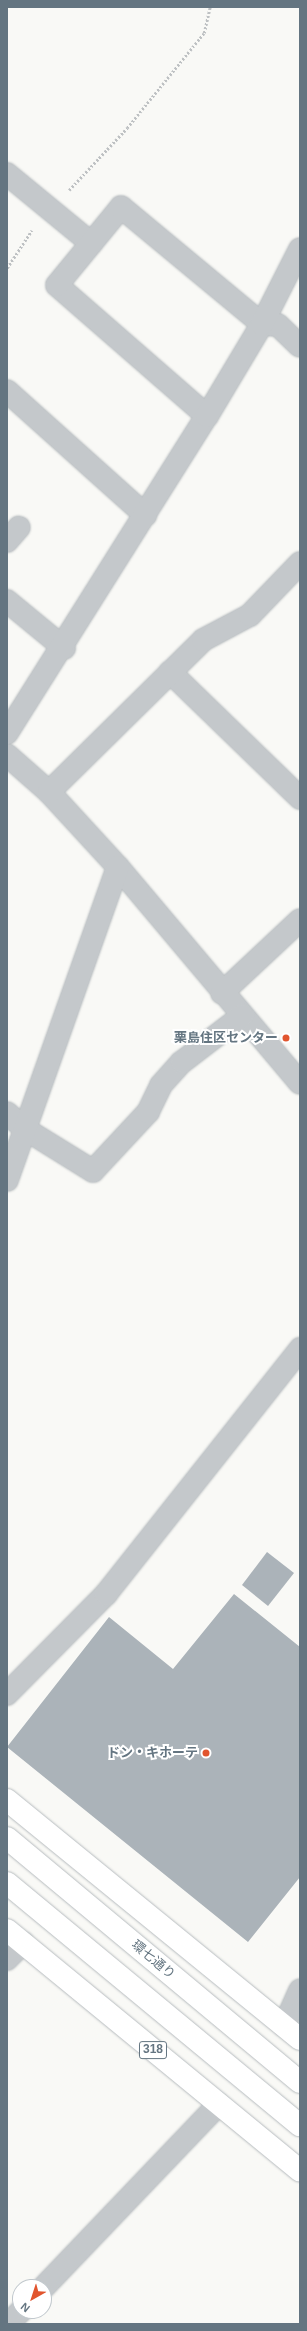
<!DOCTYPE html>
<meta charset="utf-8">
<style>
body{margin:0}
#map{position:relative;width:307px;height:2331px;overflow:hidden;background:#f9f9f6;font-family:Arial,"Noto Sans JP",sans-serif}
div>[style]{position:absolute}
.building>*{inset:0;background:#abb3b9}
.path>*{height:2.5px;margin-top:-1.25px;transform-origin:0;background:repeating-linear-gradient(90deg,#bec1c3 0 2px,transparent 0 4px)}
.roads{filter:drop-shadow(0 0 1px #b7bcbf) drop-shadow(0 0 1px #b7bcbf)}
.minor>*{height:22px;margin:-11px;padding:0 11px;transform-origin:11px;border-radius:11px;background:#c4c8cb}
.major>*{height:22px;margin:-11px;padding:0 11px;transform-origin:11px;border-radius:11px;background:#fff}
.dots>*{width:11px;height:11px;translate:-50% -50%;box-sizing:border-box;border:2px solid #fff;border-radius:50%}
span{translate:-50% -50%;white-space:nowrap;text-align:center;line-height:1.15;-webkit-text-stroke:4px #fff;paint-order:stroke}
.shield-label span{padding:1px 3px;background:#fff;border:1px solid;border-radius:3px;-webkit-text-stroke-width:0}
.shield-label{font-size:12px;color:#647581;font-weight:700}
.poi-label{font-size:13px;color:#647581;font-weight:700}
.right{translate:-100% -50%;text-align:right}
.street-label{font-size:13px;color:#647581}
.frame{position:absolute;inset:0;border:8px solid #647581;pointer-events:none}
.north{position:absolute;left:12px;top:2279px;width:40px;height:40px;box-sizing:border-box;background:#fff;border:1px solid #c1c8cd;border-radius:50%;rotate:219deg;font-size:11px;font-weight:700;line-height:16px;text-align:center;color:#647581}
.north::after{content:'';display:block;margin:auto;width:14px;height:18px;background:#e1552e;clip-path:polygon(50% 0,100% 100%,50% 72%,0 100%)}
</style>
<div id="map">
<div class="building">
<div style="clip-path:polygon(267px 1552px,294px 1573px,268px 1606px,242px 1585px)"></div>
<div style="clip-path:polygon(234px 1594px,300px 1647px,300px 1877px,248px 1942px,7px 1747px,109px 1617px,173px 1669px)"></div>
</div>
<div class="path">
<div style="left:69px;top:190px;width:85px;rotate:-46.9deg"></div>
<div style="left:127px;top:128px;width:122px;rotate:-51deg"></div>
<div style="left:204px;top:33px;width:27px;rotate:-77deg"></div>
<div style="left:7px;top:268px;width:45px;rotate:-56.7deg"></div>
</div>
<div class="roads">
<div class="minor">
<div style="left:7px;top:174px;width:109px;rotate:39.4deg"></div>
<div style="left:7px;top:391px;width:186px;rotate:41.9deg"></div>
<div style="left:207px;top:416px;width:199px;rotate:-138.9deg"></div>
<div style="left:57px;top:285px;width:101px;rotate:-50.6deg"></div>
<div style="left:121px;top:207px;width:183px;rotate:39.7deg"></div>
<div style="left:262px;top:324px;width:16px;rotate:4deg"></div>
<div style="left:278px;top:325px;width:30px;rotate:44deg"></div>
<div style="left:7px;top:541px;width:18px;rotate:-49deg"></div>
<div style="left:7px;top:601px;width:74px;rotate:39.5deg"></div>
<div style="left:170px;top:672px;width:181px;rotate:44.1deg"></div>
<div style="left:7px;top:733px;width:375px;rotate:-57.8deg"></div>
<div style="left:207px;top:416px;width:107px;rotate:-59.1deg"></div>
<div style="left:262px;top:324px;width:84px;rotate:-63.1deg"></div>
<div style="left:7px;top:755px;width:56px;rotate:41.4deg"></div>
<div style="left:49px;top:792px;width:102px;rotate:47.4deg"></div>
<div style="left:118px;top:867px;width:282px;rotate:49.9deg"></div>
<div style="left:49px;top:792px;width:216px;rotate:-44.6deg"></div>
<div style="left:203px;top:640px;width:53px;rotate:-28deg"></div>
<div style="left:250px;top:615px;width:72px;rotate:-46.1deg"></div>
<div style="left:222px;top:993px;width:107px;rotate:-43.1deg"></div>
<div style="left:7px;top:1113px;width:24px;rotate:42deg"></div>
<div style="left:25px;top:1129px;width:80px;rotate:31.7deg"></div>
<div style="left:93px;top:1171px;width:81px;rotate:-47deg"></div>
<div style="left:148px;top:1112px;width:30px;rotate:-64deg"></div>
<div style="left:161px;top:1085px;width:31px;rotate:-48deg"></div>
<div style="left:182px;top:1062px;width:76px;rotate:-37.5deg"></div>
<div style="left:7px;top:1180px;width:332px;rotate:-70.5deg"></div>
<div style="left:7px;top:1694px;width:141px;rotate:-45.3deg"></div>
<div style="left:106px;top:1594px;width:313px;rotate:-51.6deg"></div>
<div style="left:7px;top:1959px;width:23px;rotate:-45deg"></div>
<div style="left:284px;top:2026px;width:39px;rotate:-66deg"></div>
<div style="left:44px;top:2287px;width:253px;rotate:-46.3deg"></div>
<div style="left:8px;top:2324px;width:18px;rotate:-45deg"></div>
</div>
<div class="major">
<div style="left:7px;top:1800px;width:378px;rotate:39.2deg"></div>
<div style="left:7px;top:1838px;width:381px;rotate:39.8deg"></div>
<div style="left:7px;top:1883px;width:380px;rotate:39.6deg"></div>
<div style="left:7px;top:1930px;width:379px;rotate:39.4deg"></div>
</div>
</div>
<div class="dots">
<div style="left:286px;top:1038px;background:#e1552e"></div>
<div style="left:206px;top:1753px;background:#e1552e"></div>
</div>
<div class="shield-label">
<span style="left:153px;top:2050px">318</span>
</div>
<div class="poi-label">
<span class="right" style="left:278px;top:1038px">栗島住区センター</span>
<span class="right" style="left:198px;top:1753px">ドン・キホーテ</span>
</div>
<div class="street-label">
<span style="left:153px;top:1960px;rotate:40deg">環七通り</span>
</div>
<div class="frame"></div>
<div class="north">N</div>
</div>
